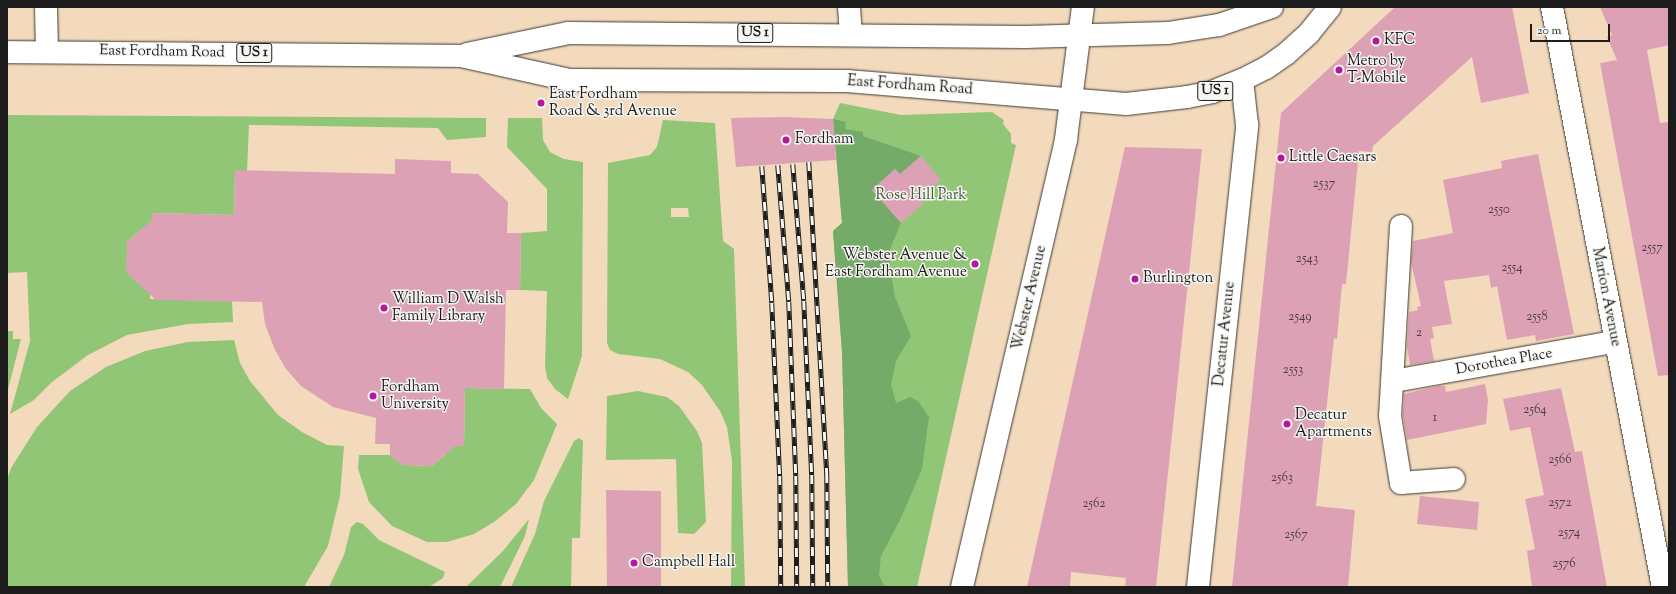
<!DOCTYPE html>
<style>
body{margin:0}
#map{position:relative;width:1676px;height:594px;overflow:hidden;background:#f3dabc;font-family:"Sorts Mill Goudy",serif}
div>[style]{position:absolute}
.green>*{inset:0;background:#92c677}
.forest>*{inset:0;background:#75ab68}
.building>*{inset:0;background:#dda1b6}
.roads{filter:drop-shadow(0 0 1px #3c3834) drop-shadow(0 0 1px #3c3834)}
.minor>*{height:22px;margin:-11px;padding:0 11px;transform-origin:11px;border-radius:11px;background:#fff}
.major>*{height:22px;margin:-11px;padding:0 11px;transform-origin:11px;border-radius:11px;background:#fff}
.rail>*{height:4.5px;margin-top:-2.25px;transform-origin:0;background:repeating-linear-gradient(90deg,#f6f6f2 0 9px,#1c1c1c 0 18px);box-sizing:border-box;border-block:1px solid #1c1c1c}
.dots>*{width:11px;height:11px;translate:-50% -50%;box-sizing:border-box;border:2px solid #f6f6f2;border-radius:50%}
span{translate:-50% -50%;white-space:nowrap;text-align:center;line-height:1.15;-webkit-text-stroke:3px #f6f6f2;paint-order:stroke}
.number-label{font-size:13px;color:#4c3d42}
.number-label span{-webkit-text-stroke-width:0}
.shield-label span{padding:1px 3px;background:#f6f6f2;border:1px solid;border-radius:3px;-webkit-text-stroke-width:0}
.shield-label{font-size:14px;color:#1c1c1c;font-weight:700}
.poi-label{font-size:15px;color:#1c1c1c}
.left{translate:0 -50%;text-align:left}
.right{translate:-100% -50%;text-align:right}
.street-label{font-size:15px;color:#1c1c1c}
.park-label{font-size:15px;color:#45583c}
.frame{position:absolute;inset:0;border:8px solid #1c1c1c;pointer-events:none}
.scale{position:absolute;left:1530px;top:24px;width:80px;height:18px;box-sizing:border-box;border:2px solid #1c1c1c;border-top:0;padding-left:5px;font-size:12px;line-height:14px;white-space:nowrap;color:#1c1c1c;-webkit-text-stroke:3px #f6f6f2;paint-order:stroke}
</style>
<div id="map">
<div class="green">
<div style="clip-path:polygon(840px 103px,901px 115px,992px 112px,1004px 120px,1003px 124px,1011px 134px,1011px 143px,1016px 145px,917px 587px,848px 587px,842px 352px,833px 231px,842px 223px,833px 119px)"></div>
<div style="clip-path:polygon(7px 115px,486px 118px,486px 137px,447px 140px,438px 128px,249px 125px,247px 171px,235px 171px,234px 215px,152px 213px,152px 228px,143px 228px,127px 242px,150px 285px,150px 299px,232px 301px,233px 322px,188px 324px,127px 335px,88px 355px,52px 382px,34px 400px,10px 414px,30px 341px,27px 272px,7px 273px)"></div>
<div style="clip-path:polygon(508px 118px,542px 118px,543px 140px,550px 152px,564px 159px,583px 162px,582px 356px,568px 399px,555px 389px,547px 378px,545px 366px,547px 291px,520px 290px,521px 233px,547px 231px,547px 189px,507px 147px)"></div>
<div style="clip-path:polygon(evenodd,663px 120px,715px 123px,723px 241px,734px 249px,745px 587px,731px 587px,732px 461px,727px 427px,720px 411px,702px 385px,688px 372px,660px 359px,618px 354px,610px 350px,607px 343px,608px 163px,650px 155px,657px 147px,663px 120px,671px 208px,688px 208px,689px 217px,671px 217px,671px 208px)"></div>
<div style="clip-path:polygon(7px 331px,13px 331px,13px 339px,21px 339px,7px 393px)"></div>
<div style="clip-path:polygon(234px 340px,240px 363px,250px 381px,278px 415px,302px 432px,327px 445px,344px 446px,340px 496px,328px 546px,304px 587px,7px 587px,7px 480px,11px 468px,37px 427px,70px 391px,106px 367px,145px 351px,188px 342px)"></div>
<div style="clip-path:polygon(465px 388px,530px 389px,541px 408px,557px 424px,534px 480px,516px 504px,494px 522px,474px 534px,447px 542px,427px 542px,392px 526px,369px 502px,358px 469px,359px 455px,390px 455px,403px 465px,432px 466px,447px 453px,448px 446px,464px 446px)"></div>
<div style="clip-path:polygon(638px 391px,667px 397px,679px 406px,697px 431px,702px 443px,706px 522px,694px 534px,678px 533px,676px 459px,606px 460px,607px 396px)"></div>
<div style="clip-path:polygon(579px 438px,583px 441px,580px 538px,572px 538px,571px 587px,511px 587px,535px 534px,544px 501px,574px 441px)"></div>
<div style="clip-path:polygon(529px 519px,525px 536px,500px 587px,466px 587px,503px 551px)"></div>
<div style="clip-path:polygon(357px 522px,363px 524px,379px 540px,445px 572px,443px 578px,429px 587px,329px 587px,344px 555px,351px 527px)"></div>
</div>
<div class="forest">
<div style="clip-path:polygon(833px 119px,846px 122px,845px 129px,863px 132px,863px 136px,921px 156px,900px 174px,895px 169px,872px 190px,901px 223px,889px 252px,890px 267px,895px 297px,911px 336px,896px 361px,891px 384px,896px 403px,910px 397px,918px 401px,929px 417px,922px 469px,900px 520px,881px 556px,879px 575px,885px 587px,848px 587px,842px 352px,833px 231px,842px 223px)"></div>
</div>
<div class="building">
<div style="clip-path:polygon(1395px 7px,1512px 7px,1529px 93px,1481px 103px,1472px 57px,1373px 146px,1372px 152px,1359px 151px,1346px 284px,1342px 284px,1337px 339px,1334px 338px,1316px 506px,1355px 510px,1348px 587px,1232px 587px,1281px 113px)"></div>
<div style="clip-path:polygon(1600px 7px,1669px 7px,1669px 45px,1647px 50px,1660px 123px,1669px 122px,1669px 375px,1658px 376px,1628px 215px,1600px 63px,1617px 60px,1607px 37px,1612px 35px)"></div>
<div style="clip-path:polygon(783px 117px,833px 119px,836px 160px,736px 167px,731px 118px)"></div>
<div style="clip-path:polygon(1125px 147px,1202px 149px,1156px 587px,1125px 587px,1126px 578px,1071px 572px,1070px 587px,1027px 587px)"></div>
<div style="clip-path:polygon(1538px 154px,1574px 334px,1536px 341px,1535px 335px,1507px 340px,1497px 286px,1491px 288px,1489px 275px,1444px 281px,1452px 324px,1432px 327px,1434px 338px,1430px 339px,1434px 361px,1410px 365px,1407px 347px,1409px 312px,1418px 310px,1417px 307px,1421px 306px,1411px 262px,1413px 241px,1453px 233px,1443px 180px,1502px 168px,1501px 161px)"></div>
<div style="clip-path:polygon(921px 156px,941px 180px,920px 198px,924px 203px,901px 223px,872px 190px,895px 169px,900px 174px)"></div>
<div style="clip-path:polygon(395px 159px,451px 161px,451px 173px,478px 174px,508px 202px,507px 233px,521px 233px,520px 290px,506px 290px,504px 389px,465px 388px,464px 446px,455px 446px,432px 466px,403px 465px,390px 455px,390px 444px,375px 444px,376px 418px,333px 407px,301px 386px,286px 369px,275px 350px,265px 324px,262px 302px,156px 300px,126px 272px,127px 242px,152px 220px,152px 213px,234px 215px,235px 170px,395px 174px)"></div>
<div style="clip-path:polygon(1485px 384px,1488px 400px,1486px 424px,1407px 440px,1403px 415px,1404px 394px,1438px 386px,1445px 386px,1446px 392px)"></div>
<div style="clip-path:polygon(1561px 388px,1575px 452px,1582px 451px,1607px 587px,1532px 587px,1527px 551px,1535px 549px,1525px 499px,1544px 495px,1530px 427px,1510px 431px,1503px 399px)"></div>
<div style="clip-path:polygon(606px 490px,661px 491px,661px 587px,607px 587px)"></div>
<div style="clip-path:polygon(1420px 496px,1479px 502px,1477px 530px,1417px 524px)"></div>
</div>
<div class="roads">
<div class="minor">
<div style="left:849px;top:7px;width:26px;rotate:86deg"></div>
<div style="left:1552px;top:7px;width:591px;rotate:79.17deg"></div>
<div style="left:1401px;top:226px;width:190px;rotate:93.3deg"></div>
<div style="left:1390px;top:416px;width:68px;rotate:80.7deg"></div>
<div style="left:1401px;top:483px;width:53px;rotate:-4.3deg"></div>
<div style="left:1394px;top:381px;width:223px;rotate:-10.1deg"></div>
<div style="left:1198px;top:587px;width:465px;rotate:-83.9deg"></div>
<div style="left:1247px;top:125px;width:45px;rotate:-96.3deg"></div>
</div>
<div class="major">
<div style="left:46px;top:7px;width:45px;rotate:88.7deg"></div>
<div style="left:7px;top:52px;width:454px;rotate:0.5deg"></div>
<div style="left:461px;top:56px;width:111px;rotate:12.5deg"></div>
<div style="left:569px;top:80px;width:278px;rotate:0.2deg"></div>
<div style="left:847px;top:81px;width:280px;rotate:4.7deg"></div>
<div style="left:1126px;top:104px;width:61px;rotate:-6.5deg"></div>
<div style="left:1187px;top:97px;width:25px;rotate:-11deg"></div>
<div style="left:1212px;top:92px;width:32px;rotate:-22deg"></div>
<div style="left:1242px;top:80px;width:27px;rotate:-27deg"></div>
<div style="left:1266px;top:68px;width:24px;rotate:-35deg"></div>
<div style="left:1286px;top:54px;width:31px;rotate:-42deg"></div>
<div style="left:1309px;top:33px;width:33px;rotate:-51deg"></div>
<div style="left:467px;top:54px;width:103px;rotate:-11.7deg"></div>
<div style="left:568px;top:33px;width:457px;rotate:0.5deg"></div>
<div style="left:1025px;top:37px;width:143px;rotate:-1.6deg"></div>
<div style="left:1168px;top:33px;width:52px;rotate:-8.9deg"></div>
<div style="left:1219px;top:25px;width:56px;rotate:-18.8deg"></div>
<div style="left:962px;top:587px;width:460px;rotate:-76.9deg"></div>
<div style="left:1066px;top:139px;width:133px;rotate:-82.7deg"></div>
</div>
</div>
<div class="rail">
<div style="left:809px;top:162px;width:313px;rotate:86.7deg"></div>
<div style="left:827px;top:474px;width:113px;rotate:89.5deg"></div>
<div style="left:793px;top:164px;width:137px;rotate:85.4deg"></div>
<div style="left:804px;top:301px;width:174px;rotate:87.4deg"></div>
<div style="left:812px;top:475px;width:112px;rotate:89.5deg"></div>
<div style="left:778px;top:165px;width:137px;rotate:85.4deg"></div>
<div style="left:789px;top:302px;width:174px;rotate:87.7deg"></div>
<div style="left:796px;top:476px;width:111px;rotate:89.5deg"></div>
<div style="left:762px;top:166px;width:137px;rotate:85.8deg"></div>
<div style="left:772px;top:303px;width:173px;rotate:87.4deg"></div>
<div style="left:780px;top:476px;width:111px;rotate:89.5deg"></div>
</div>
<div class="dots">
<div style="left:1376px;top:41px;background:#b5179e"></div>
<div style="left:1339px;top:70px;background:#b5179e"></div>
<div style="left:541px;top:103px;background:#b5179e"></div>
<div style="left:786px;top:140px;background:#b5179e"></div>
<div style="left:1281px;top:158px;background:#b5179e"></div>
<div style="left:975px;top:264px;background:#b5179e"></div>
<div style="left:1135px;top:279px;background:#b5179e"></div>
<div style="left:384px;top:308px;background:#b5179e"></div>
<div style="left:373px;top:396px;background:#b5179e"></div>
<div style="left:1287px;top:424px;background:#b5179e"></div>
<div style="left:634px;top:563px;background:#b5179e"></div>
</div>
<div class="number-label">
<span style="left:1324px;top:184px">2537</span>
<span style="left:1499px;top:210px">2550</span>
<span style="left:1652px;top:248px">2557</span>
<span style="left:1307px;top:259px">2543</span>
<span style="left:1512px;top:268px">2554</span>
<span style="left:1300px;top:317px">2549</span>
<span style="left:1537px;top:317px">2558</span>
<span style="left:1419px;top:333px">2</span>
<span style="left:1293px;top:370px">2553</span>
<span style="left:1535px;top:410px">2564</span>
<span style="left:1435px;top:418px">1</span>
<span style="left:1560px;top:460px">2566</span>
<span style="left:1282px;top:478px">2563</span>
<span style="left:1560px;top:503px">2572</span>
<span style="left:1094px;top:504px">2562</span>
<span style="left:1569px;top:533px">2574</span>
<span style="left:1296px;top:535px">2567</span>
<span style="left:1564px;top:564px">2576</span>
</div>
<div class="shield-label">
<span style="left:755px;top:33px">US 1</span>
<span style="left:254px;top:53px">US 1</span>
<span style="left:1215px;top:91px">US 1</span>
</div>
<div class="poi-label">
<span class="left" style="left:1384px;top:41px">KFC</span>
<span class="left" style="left:1347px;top:70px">Metro by<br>T-Mobile</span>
<span class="left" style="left:549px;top:103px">East Fordham<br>Road &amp; 3rd Avenue</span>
<span class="left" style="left:795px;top:140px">Fordham</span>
<span class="left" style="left:1289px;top:158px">Little Caesars</span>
<span class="right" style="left:967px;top:264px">Webster Avenue &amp;<br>East Fordham Avenue</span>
<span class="left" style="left:1143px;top:279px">Burlington</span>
<span class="left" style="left:392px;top:308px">William D Walsh<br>Family Library</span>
<span class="left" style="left:381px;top:396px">Fordham<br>University</span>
<span class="left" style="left:1295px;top:424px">Decatur<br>Apartments</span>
<span class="left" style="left:642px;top:563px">Campbell Hall</span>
</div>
<div class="street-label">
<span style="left:162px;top:52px;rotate:1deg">East Fordham Road</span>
<span style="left:910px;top:86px;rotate:4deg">East Fordham Road</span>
<span style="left:1606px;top:297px;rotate:79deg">Marion Avenue</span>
<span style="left:1030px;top:298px;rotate:-77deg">Webster Avenue</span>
<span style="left:1225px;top:334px;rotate:-84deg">Decatur Avenue</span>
<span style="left:1504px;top:362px;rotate:-10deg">Dorothea Place</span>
</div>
<div class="park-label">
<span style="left:921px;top:196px">Rose Hill Park</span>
</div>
<div class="frame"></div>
<div class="scale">20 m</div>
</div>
